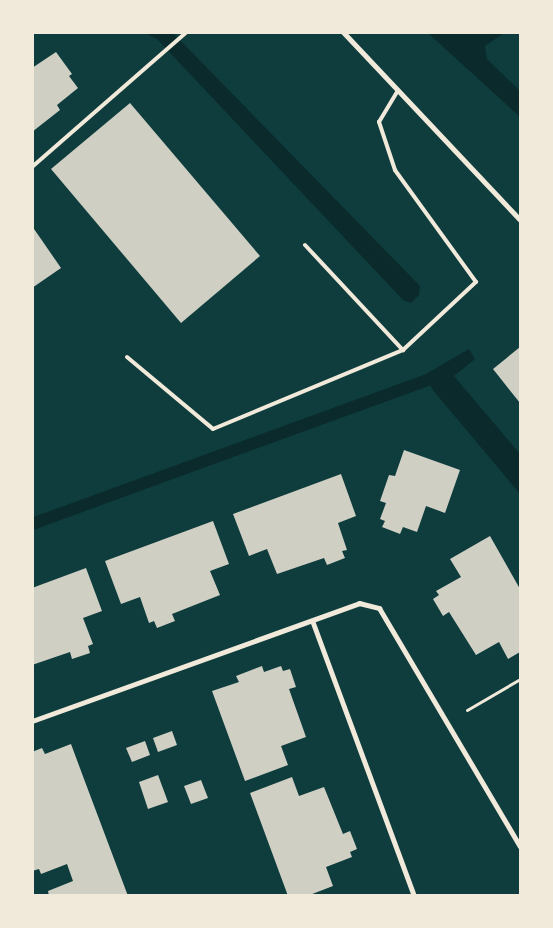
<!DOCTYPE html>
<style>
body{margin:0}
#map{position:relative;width:553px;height:928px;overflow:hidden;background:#0f3d3e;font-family:"Fira Sans Condensed",sans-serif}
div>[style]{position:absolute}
.water>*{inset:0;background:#0a2a2b}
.stream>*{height:12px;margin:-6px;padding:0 6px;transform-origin:6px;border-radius:6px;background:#0a2a2b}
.building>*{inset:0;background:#cfcfc3}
.path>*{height:3px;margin:-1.5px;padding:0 1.5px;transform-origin:1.5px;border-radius:1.5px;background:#f1e9da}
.service>*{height:4px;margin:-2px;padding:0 2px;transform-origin:2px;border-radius:2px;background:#f1e9da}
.minor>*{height:5px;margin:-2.5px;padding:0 2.5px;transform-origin:2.5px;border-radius:2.5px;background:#f1e9da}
span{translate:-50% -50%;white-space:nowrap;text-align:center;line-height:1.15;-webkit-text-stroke:4.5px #f1e9da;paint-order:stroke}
.frame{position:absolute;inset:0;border:34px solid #f1e9da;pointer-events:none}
</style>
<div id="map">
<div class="water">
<div style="clip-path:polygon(145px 33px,173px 33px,420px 286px,419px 295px,411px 303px,403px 300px,157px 39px)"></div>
<div style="clip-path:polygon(428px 33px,504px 33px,485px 46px,487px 59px,520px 91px,520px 117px)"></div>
<div style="clip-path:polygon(469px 349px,475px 359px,454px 376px,520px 454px,520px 494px,432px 389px,426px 374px)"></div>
</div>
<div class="stream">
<div style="left:32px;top:524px;width:421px;rotate:-20deg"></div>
</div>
<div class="building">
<div style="clip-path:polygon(56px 52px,72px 74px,69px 76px,78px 88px,57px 105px,60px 110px,32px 132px,32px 68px)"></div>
<div style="clip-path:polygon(130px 103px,260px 256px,181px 323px,51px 169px)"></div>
<div style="clip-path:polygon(32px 226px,61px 268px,32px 288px)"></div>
<div style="clip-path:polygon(520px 347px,520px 403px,493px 369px)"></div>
<div style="clip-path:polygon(404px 450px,460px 470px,445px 513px,426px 506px,417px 532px,403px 527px,400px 534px,382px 527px,385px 521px,380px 519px,386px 503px,380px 501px,389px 475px,395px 476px)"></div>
<div style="clip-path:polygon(341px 474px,356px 516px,338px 523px,347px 550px,342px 551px,345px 558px,327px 565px,324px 558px,277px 574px,267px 549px,249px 556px,233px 514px)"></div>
<div style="clip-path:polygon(213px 521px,229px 564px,210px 571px,220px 595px,172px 614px,175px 621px,157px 628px,154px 621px,149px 623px,140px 597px,121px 604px,105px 561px)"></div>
<div style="clip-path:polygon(490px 536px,520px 589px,520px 652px,508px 659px,499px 642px,476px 655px,449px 612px,443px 616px,433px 599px,439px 595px,436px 591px,461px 577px,450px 559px)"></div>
<div style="clip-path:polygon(86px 568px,102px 611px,83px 618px,93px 644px,88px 646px,90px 653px,72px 659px,70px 652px,32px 665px,32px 588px)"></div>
<div style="clip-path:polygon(262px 666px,264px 672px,281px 666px,283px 671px,290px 669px,296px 687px,289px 689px,306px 737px,281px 746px,288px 765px,245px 781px,212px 691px,239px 682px,236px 676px)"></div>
<div style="clip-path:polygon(172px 731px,177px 745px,158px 752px,153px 738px)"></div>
<div style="clip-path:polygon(145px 741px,150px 755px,132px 762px,126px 748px)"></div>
<div style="clip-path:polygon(71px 744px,84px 779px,128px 896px,49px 896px,48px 891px,73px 881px,67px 864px,41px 874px,39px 869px,32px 871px,32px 752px,42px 748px,45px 754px)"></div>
<div style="clip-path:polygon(158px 775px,168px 802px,148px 809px,139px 782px)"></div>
<div style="clip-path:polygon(292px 777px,299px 796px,324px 787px,343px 834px,350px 831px,357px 849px,350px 852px,352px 857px,326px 867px,333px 886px,307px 896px,288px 896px,250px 793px)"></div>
<div style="clip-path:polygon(201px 780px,208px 798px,191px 804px,184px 786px)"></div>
</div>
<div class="path">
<div style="left:467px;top:710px;width:61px;rotate:-30.3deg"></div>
</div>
<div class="service">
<div style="left:32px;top:167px;width:206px;rotate:-41.1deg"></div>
<div style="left:305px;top:245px;width:144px;rotate:47deg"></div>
<div style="left:127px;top:357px;width:112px;rotate:39.9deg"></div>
<div style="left:213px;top:429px;width:206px;rotate:-22.6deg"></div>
<div style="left:403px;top:350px;width:100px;rotate:-43deg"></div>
<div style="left:476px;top:282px;width:138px;rotate:-125.9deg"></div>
<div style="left:395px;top:170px;width:51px;rotate:-108.4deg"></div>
<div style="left:379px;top:122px;width:37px;rotate:-59deg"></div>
</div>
<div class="minor">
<div style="left:343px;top:32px;width:258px;rotate:46.7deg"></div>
<div style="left:313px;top:623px;width:291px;rotate:69.7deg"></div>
<div style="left:32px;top:721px;width:348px;rotate:-19.8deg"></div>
<div style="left:359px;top:603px;width:21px;rotate:14deg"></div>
<div style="left:379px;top:608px;width:277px;rotate:59.4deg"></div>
</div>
<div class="frame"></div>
</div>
